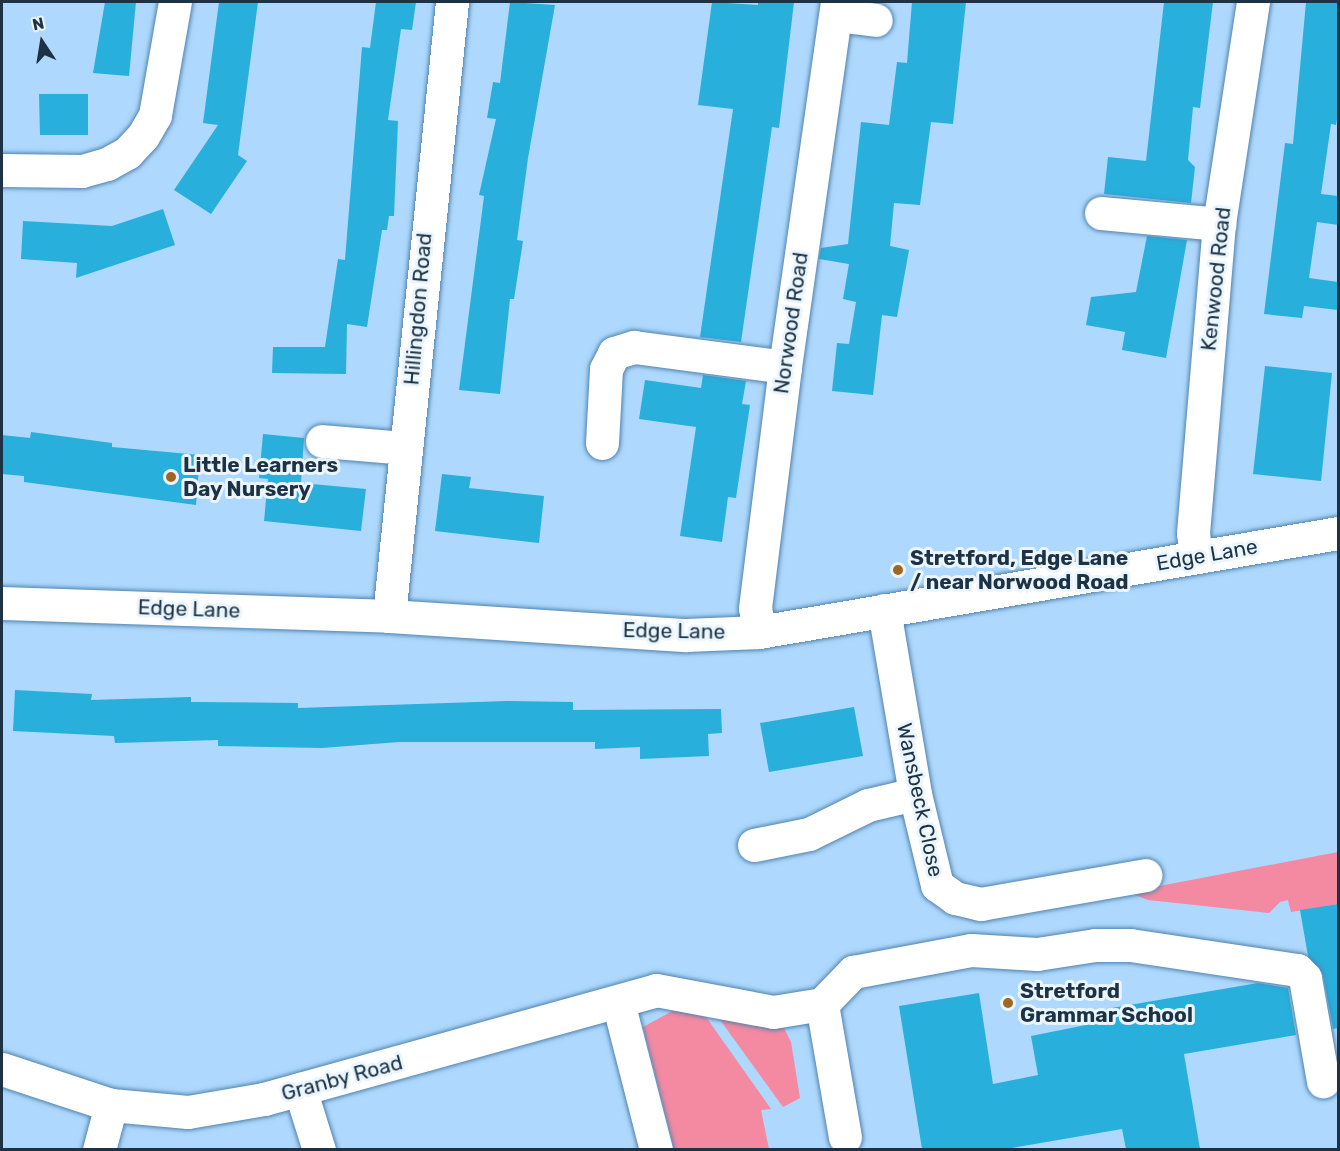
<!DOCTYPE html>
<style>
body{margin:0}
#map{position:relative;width:1340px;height:1151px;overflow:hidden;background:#aed8fd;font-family:Rubik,sans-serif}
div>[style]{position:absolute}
.green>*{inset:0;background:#f489a2}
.building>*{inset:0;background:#28afdb}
.roads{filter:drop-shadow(0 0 2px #5083ae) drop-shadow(0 0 2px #5083ae)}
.minor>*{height:33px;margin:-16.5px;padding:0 16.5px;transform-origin:16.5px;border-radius:16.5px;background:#fff}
.highway>*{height:33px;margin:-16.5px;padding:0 16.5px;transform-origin:16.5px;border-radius:16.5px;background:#fff}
.dots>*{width:16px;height:16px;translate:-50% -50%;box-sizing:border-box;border:3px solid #eaf5fe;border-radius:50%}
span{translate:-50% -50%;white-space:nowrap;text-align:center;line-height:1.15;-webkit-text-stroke:6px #eaf5fe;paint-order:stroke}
.street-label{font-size:21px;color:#1d3345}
.poi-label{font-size:21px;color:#1d3345;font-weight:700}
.left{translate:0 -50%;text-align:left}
.frame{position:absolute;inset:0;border:3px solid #1d3345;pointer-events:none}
.north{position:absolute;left:12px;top:12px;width:60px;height:60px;-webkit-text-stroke:4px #eaf5fe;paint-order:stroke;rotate:348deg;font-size:16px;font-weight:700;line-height:24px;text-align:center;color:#1d3345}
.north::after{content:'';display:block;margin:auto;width:21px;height:27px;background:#1d3345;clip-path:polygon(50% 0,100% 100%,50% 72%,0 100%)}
</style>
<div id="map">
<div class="green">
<div style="clip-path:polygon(1338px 852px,1338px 904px,1291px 912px,1288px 900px,1280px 902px,1269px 913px,1148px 900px,1128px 892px)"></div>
<div style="clip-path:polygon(676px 1009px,706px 1017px,771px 1109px,761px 1110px,769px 1149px,674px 1149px,643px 1027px)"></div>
<div style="clip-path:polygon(718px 1017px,784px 1028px,791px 1042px,800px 1098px,783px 1107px)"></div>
</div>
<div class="building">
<div style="clip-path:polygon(105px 2px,136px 2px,129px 76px,93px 73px)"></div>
<div style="clip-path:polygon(219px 2px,258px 2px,238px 155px,247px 161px,211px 214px,174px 190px,218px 125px,203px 123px)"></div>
<div style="clip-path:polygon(376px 2px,416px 2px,412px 30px,401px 29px,388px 120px,398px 121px,394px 216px,389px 216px,387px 230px,382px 230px,367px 327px,347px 324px,346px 374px,272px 373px,273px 347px,325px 347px,338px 259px,345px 260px,362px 47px,370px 48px)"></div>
<div style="clip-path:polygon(510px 2px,555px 5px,528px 158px,517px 240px,523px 241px,514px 299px,510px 299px,500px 394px,459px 390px,482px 212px,484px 196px,479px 195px,496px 119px,487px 118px,493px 82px,500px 83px)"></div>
<div style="clip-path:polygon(712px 2px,758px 5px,758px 2px,794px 2px,779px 128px,772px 127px,741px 342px,700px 337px,733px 109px,698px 105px)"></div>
<div style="clip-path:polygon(912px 2px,966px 2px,953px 124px,931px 122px,920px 205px,894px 203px,890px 246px,909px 250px,897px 317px,882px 315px,873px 395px,832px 391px,837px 343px,849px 344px,856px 302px,843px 299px,849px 264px,819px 259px,821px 248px,848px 244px,861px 122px,889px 125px,897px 62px,907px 63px)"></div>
<div style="clip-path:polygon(1164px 2px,1213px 2px,1200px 108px,1193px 107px,1188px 160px,1195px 167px,1191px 203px,1104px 194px,1108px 157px,1146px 161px)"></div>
<div style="clip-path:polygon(1306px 2px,1338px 2px,1338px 115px,1336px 125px,1331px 124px,1321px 194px,1338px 196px,1338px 225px,1317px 222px,1309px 278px,1338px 282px,1338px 310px,1304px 306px,1302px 318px,1264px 314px,1285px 143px,1293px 144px)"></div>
<div style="clip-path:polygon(39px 94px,88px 94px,88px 135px,40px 135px)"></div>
<div style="clip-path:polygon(163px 209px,175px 245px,76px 278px,77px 263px,21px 259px,23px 221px,112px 226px)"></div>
<div style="clip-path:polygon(1147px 236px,1187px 240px,1166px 358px,1122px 350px,1125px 332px,1086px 325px,1091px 297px,1136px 292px)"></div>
<div style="clip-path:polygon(1265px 366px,1332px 373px,1321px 481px,1253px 474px)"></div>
<div style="clip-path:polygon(703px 375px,746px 381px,742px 404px,750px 405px,736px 498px,728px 497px,722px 542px,680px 536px,696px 427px,639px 419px,645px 380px,701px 388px)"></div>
<div style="clip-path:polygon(31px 432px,112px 443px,112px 447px,200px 455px,196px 505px,24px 482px,24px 476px,2px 474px,2px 435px,30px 438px)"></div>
<div style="clip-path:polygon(263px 434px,304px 438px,301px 483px,366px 489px,361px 531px,264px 521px,268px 479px,259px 478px)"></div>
<div style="clip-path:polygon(442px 474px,471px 477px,469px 488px,544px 496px,539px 543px,435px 531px)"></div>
<div style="clip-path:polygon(15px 690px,92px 694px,91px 700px,191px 697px,191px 702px,298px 703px,298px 708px,507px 701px,573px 702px,573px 710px,721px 709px,722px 733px,708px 734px,709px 756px,640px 759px,640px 747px,595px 749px,595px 742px,399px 742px,322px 748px,218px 746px,218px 740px,115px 743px,114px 736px,13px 731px)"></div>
<div style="clip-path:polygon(854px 707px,863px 756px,769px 772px,760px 723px)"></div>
<div style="clip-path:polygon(1338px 904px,1338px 1028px,1333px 1029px,1323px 975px,1308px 956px,1300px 910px)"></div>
<div style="clip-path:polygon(1258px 983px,1288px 988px,1296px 1035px,1184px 1054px,1200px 1149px,1126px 1149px,1122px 1129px,1006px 1149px,922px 1149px,899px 1006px,979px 993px,993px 1084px,1038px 1075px,1031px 1036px,1091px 1024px,1089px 1013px,1106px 1009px)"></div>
</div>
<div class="roads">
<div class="minor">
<div style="left:836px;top:15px;width:40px;rotate:7.1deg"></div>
<div style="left:2px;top:170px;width:80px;rotate:0.7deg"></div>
<div style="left:82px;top:171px;width:26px;rotate:-16deg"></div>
<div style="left:107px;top:164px;width:23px;rotate:-29deg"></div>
<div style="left:127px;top:153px;width:23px;rotate:-47deg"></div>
<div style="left:143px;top:136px;width:24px;rotate:-60deg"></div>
<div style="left:155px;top:115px;width:115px;rotate:-80deg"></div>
<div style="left:1101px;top:213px;width:119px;rotate:5.3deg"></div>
<div style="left:322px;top:441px;width:83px;rotate:4.8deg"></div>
<div style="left:602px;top:443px;width:74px;rotate:-86.9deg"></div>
<div style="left:606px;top:369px;width:18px;rotate:-63deg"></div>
<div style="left:614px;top:353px;width:21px;rotate:-17deg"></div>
<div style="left:634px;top:347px;width:152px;rotate:7.5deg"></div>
<div style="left:1196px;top:557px;width:24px;rotate:-97deg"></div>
<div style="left:1193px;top:533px;width:310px;rotate:-85.2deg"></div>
<div style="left:1219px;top:224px;width:225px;rotate:-81.3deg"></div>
<div style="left:884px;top:610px;width:187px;rotate:80.4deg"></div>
<div style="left:915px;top:794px;width:94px;rotate:76.4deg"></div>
<div style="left:937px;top:885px;width:22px;rotate:36deg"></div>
<div style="left:955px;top:898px;width:27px;rotate:13deg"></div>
<div style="left:981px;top:904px;width:167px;rotate:-10deg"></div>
<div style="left:389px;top:616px;width:617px;rotate:-84.14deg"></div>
<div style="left:759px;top:632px;width:24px;rotate:-99deg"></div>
<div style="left:755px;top:608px;width:243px;rotate:-82.9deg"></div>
<div style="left:785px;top:367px;width:369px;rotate:-81.9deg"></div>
<div style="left:754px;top:845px;width:56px;rotate:-11.3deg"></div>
<div style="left:809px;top:834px;width:66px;rotate:-26.2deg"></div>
<div style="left:868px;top:805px;width:48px;rotate:-13.2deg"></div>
<div style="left:618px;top:1002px;width:153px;rotate:75.6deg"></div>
<div style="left:822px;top:1004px;width:135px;rotate:80.2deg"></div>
<div style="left:2px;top:1069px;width:115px;rotate:18.3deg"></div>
<div style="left:111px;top:1105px;width:77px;rotate:5.2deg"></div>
<div style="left:188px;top:1112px;width:77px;rotate:-9.7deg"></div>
<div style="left:264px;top:1099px;width:407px;rotate:-15.5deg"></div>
<div style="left:656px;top:990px;width:119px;rotate:10.6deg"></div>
<div style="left:773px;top:1012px;width:50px;rotate:-9.3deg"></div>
<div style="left:822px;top:1004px;width:45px;rotate:-45.9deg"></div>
<div style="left:853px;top:972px;width:120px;rotate:-10.6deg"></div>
<div style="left:971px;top:950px;width:66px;rotate:3.5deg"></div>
<div style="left:1037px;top:954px;width:59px;rotate:-8.8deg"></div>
<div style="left:1095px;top:945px;width:35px"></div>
<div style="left:1130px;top:945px;width:169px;rotate:8.5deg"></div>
<div style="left:1297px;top:970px;width:11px;rotate:45deg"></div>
<div style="left:1305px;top:978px;width:105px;rotate:80.1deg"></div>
<div style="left:300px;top:1089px;width:64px;rotate:72.7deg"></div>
<div style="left:99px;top:1150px;width:47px;rotate:-75.1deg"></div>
</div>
<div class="highway">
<div style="left:2px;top:603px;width:387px;rotate:1.9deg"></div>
<div style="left:389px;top:616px;width:298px;rotate:3.7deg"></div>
<div style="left:686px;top:635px;width:73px;rotate:-2.4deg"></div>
<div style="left:759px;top:632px;width:587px;rotate:-9.7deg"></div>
</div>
</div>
<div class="dots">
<div style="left:171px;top:477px;background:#9f6624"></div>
<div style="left:898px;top:570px;background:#9f6624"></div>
<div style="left:1008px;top:1003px;background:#9f6624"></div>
</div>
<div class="street-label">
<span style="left:1216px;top:279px;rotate:-84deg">Kenwood Road</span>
<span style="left:418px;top:309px;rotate:-85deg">Hillingdon Road</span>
<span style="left:791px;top:323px;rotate:-82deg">Norwood Road</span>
<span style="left:1207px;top:555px;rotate:-10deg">Edge Lane</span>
<span style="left:189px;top:609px;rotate:2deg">Edge Lane</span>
<span style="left:674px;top:631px;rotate:1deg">Edge Lane</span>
<span style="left:920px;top:800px;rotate:78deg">Wansbeck Close</span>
<span style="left:342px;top:1078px;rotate:-15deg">Granby Road</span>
</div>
<div class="poi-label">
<span class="left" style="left:183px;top:477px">Little Learners<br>Day Nursery</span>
<span class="left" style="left:910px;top:570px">Stretford, Edge Lane<br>/ near Norwood Road</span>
<span class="left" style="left:1020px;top:1003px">Stretford<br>Grammar School</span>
</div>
<div class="frame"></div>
<div class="north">N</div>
</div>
